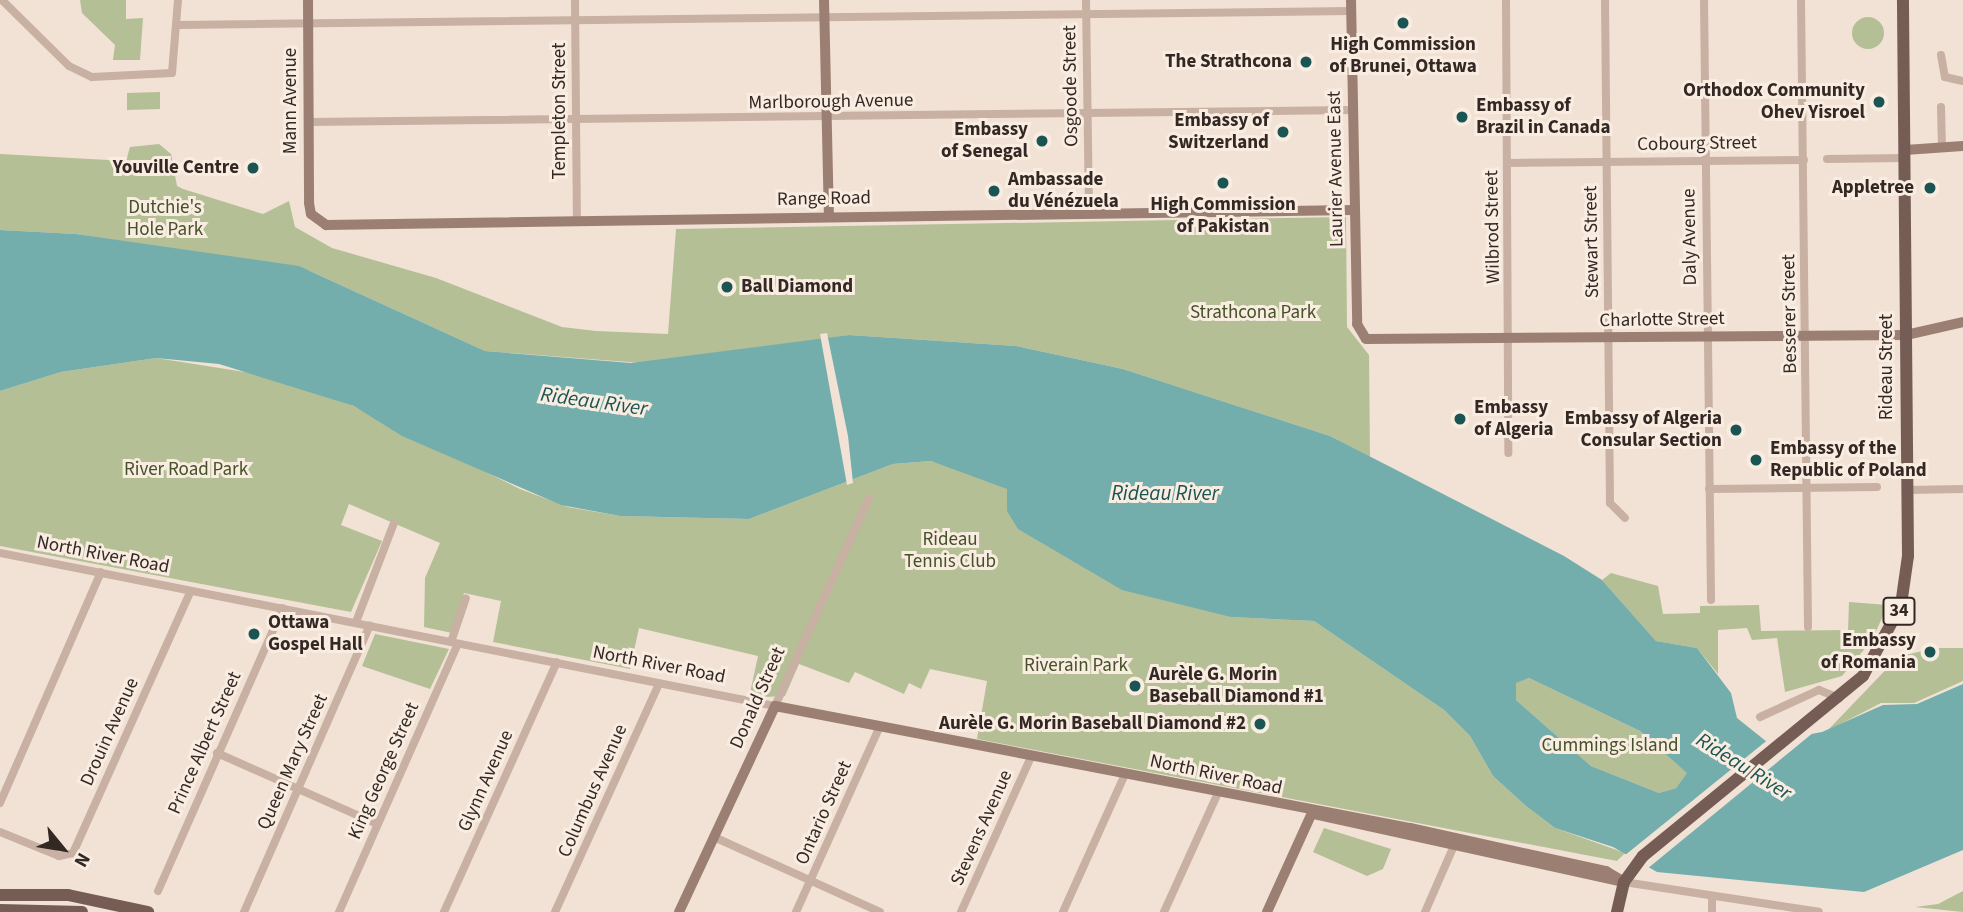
<!DOCTYPE html>
<meta charset="utf-8">
<style>
body{margin:0}
#map{position:relative;width:1963px;height:912px;overflow:hidden;background:#f1e2d5;font-family:"Source Sans 3",sans-serif}
div>[style]{position:absolute}
.green>*{inset:0;background:#b4bf96}
.round{border-radius:50%}
.water>*{inset:0;background:#74aeac}
.pier>*{inset:0;background:#f1e2d5}
.street>*{height:8px;margin:-4px;padding:0 4px;transform-origin:4px;border-radius:4px;background:#c8b0a2}
.secondary>*{height:10px;margin:-5px;padding:0 5px;transform-origin:5px;border-radius:5px;background:#9c7f73}
.primary>*{height:12px;margin:-6px;padding:0 6px;transform-origin:6px;border-radius:6px;background:#755d55}
.dots>*{width:19px;height:19px;translate:-50% -50%;box-sizing:border-box;border:4px solid #f9ece1;border-radius:50%}
span{translate:-50% -50%;white-space:nowrap;text-align:center;line-height:1.15;-webkit-text-stroke:6px #f9ece1;paint-order:stroke}
.shield-label span{padding:2px 5px;background:#f9ece1;border:2px solid;border-radius:5px;-webkit-text-stroke-width:0}
.shield-label{font-size:18px;color:#332824;font-weight:700}
.poi-label{font-size:19px;color:#332824;font-weight:700}
.right{translate:-100% -50%;text-align:right}
.left{translate:0 -50%;text-align:left}
.street-label{font-size:19px;color:#332824}
.park-label{font-size:19px;color:#455128}
.water-label{font-size:21px;color:#1a5453;font-style:italic}
.north{position:absolute;left:28px;top:814px;width:70px;height:70px;-webkit-text-stroke:5px #f9ece1;paint-order:stroke;rotate:120deg;font-size:19px;font-weight:700;line-height:28px;text-align:center;color:#332824}
.north::after{content:'';display:block;margin:auto;width:24px;height:32px;background:#332824;clip-path:polygon(50% 0,100% 100%,50% 72%,0 100%)}
</style>
<div id="map">
<div class="green">
<div style="clip-path:polygon(80px 0,126px 0,126px 19px,143px 18px,140px 60px,113px 60px,115px 45px,82px 13px)"></div>
<div class="round" style="left:1852px;top:17px;width:32px;height:32px"></div>
<div style="clip-path:polygon(160px 92px,160px 109px,127px 110px,127px 93px)"></div>
<div style="clip-path:polygon(159px 144px,171px 154px,177px 186px,183px 189px,263px 214px,289px 201px,295px 227px,332px 248px,436px 278px,562px 327px,596px 331px,668px 334px,676px 229px,1346px 217px,1347px 327px,1369px 355px,1370px 457px,1330px 436px,1123px 369px,1016px 346px,849px 335px,654px 364px,485px 351px,310px 271px,76px 234px,0 230px,0 154px,126px 161px,130px 147px)"></div>
<div style="clip-path:polygon(156px 358px,271px 376px,354px 406px,520px 489px,568px 507px,620px 516px,749px 519px,893px 464px,931px 461px,972px 472px,1008px 489px,1007px 511px,1231px 617px,1314px 621px,1444px 710px,1470px 736px,1493px 776px,1526px 806px,1555px 828px,1625px 853px,1617px 861px,977px 739px,987px 681px,930px 669px,921px 689px,909px 683px,904px 694px,855px 672px,849px 683px,799px 664px,785px 696px,764px 697px,750px 693px,758px 656px,639px 628px,630px 669px,493px 642px,501px 601px,464px 593px,452px 633px,424px 627px,425px 578px,440px 543px,349px 504px,341px 525px,382px 541px,351px 612px,0 546px,0 391px,61px 372px)"></div>
<div style="clip-path:polygon(1611px 573px,1658px 586px,1663px 614px,1700px 613px,1700px 606px,1759px 605px,1761px 631px,1848px 630px,1849px 602px,1888px 605px,1872px 640px,1842px 676px,1785px 692px,1777px 638px,1752px 640px,1747px 628px,1718px 630px,1718px 674px,1697px 648px,1656px 641px,1602px 580px)"></div>
<div style="clip-path:polygon(375px 634px,449px 649px,430px 689px,362px 666px)"></div>
<div style="clip-path:polygon(1934px 648px,1963px 648px,1963px 681px,1914px 703px,1881px 703px,1827px 731px,1898px 657px)"></div>
<div style="clip-path:polygon(1529px 678px,1640px 731px,1688px 772px,1676px 788px,1659px 793px,1591px 766px,1516px 700px,1515px 683px)"></div>
<div style="clip-path:polygon(1324px 828px,1391px 849px,1383px 869px,1367px 876px,1313px 852px)"></div>
<div style="clip-path:polygon(1963px 891px,1963px 912px,1915px 907px,1938px 904px)"></div>
</div>
<div class="water">
<div style="clip-path:polygon(evenodd,0 230px,76px 234px,299px 266px,485px 351px,631px 363px,849px 335px,1016px 346px,1123px 369px,1330px 436px,1564px 556px,1602px 580px,1656px 641px,1697px 648px,1731px 693px,1737px 718px,1767px 742px,1822px 732px,1883px 705px,1917px 704px,1963px 684px,1963px 850px,1864px 892px,1657px 872px,1613px 847px,1555px 828px,1526px 806px,1493px 776px,1470px 736px,1444px 710px,1314px 621px,1231px 617px,1122px 590px,1018px 529px,1007px 511px,1007px 489px,931px 461px,893px 464px,749px 519px,620px 516px,561px 505px,402px 436px,354px 406px,219px 364px,156px 358px,61px 372px,0 391px,0 230px,1529px 678px,1640px 731px,1687px 773px,1676px 788px,1659px 793px,1591px 766px,1516px 700px,1516px 683px,1529px 678px)"></div>
</div>
<div class="pier">
<div style="clip-path:polygon(827px 333px,848px 436px,853px 483px,847px 485px,820px 334px)"></div>
<div style="clip-path:polygon(1819px 728px,1647px 869px,1624px 856px,1770px 738px)"></div>
</div>
<div class="street">
<div style="left:2px;top:0;width:94px;rotate:44.6deg"></div>
<div style="left:69px;top:66px;width:25px;rotate:26deg"></div>
<div style="left:92px;top:77px;width:80px;rotate:-2.9deg"></div>
<div style="left:172px;top:73px;width:73px;rotate:-85.3deg"></div>
<div style="left:575px;top:0;width:221px;rotate:89.5deg"></div>
<div style="left:1086px;top:0;width:213px;rotate:89.2deg"></div>
<div style="left:1506px;top:0;width:453px;rotate:89.7deg"></div>
<div style="left:1605px;top:0;width:503px;rotate:89.43deg"></div>
<div style="left:1610px;top:503px;width:21px;rotate:45deg"></div>
<div style="left:1704px;top:0;width:600px;rotate:89.33deg"></div>
<div style="left:1801px;top:0;width:627px;rotate:89.36deg"></div>
<div style="left:180px;top:25px;width:1171px;rotate:-0.68deg"></div>
<div style="left:1941px;top:55px;width:22px;rotate:80deg"></div>
<div style="left:1945px;top:77px;width:18px;rotate:13deg"></div>
<div style="left:1941px;top:107px;width:41px;rotate:88.6deg"></div>
<div style="left:309px;top:122px;width:1043px;rotate:-0.66deg"></div>
<div style="left:1827px;top:159px;width:78px;rotate:-0.7deg"></div>
<div style="left:1508px;top:163px;width:296px;rotate:-0.6deg"></div>
<div style="left:1709px;top:489px;width:168px;rotate:-0.7deg"></div>
<div style="left:1908px;top:490px;width:55px;rotate:-1deg"></div>
<div style="left:0;top:553px;width:790px;rotate:11.17deg"></div>
<div style="left:775px;top:706px;width:228px;rotate:-65.7deg"></div>
<div style="left:356px;top:622px;width:106px;rotate:-69deg"></div>
<div style="left:451px;top:642px;width:46px;rotate:-71.2deg"></div>
<div style="left:1760px;top:717px;width:65px;rotate:-24.6deg"></div>
<div style="left:1819px;top:690px;width:22px;rotate:22deg"></div>
<div style="left:217px;top:753px;width:175px;rotate:23.9deg"></div>
<div style="left:0;top:803px;width:252px;rotate:-66.4deg"></div>
<div style="left:0;top:832px;width:64px;rotate:22.1deg"></div>
<div style="left:59px;top:856px;width:14px;rotate:-12deg"></div>
<div style="left:73px;top:853px;width:287px;rotate:-65.8deg"></div>
<div style="left:714px;top:837px;width:182px;rotate:24.3deg"></div>
<div style="left:1624px;top:882px;width:197px;rotate:8.7deg"></div>
<div style="left:158px;top:891px;width:309px;rotate:-66.2deg"></div>
<div style="left:244px;top:912px;width:313px;rotate:-66.3deg"></div>
<div style="left:339px;top:912px;width:293px;rotate:-66.1deg"></div>
<div style="left:444px;top:912px;width:274px;rotate:-65.7deg"></div>
<div style="left:555px;top:912px;width:251px;rotate:-65.5deg"></div>
<div style="left:796px;top:912px;width:204px;rotate:-65.7deg"></div>
<div style="left:961px;top:912px;width:170px;rotate:-65.7deg"></div>
<div style="left:1063px;top:912px;width:151px;rotate:-65.8deg"></div>
<div style="left:1164px;top:912px;width:128px;rotate:-65.6deg"></div>
<div style="left:1425px;top:912px;width:77px;rotate:-66.4deg"></div>
<div style="left:1712px;top:912px;width:15px;rotate:-90deg"></div>
</div>
<div class="secondary">
<div style="left:308px;top:0;width:203px;rotate:89.7deg"></div>
<div style="left:309px;top:203px;width:11px;rotate:80deg"></div>
<div style="left:311px;top:214px;width:19px;rotate:36deg"></div>
<div style="left:326px;top:225px;width:1028px;rotate:-0.84deg"></div>
<div style="left:824px;top:0;width:216px;rotate:88.7deg"></div>
<div style="left:1351px;top:0;width:324px;rotate:88.9deg"></div>
<div style="left:1357px;top:324px;width:17px;rotate:59deg"></div>
<div style="left:1366px;top:339px;width:540px;rotate:-0.42deg"></div>
<div style="left:1906px;top:335px;width:58px;rotate:-12.8deg"></div>
<div style="left:1905px;top:150px;width:58px;rotate:-3.9deg"></div>
<div style="left:1314px;top:814px;width:315px;rotate:12.4deg"></div>
<div style="left:679px;top:912px;width:227px;rotate:-65deg"></div>
<div style="left:775px;top:706px;width:647px;rotate:10.88deg"></div>
<div style="left:1410px;top:828px;width:201px;rotate:12.4deg"></div>
<div style="left:1606px;top:871px;width:21px;rotate:31deg"></div>
<div style="left:1267px;top:912px;width:109px;rotate:-65.6deg"></div>
</div>
<div class="primary">
<div style="left:0;top:895px;width:68px"></div>
<div style="left:68px;top:895px;width:82px;rotate:12deg"></div>
<div style="left:0;top:910px;width:82px;rotate:1.4deg"></div>
<div style="left:1617px;top:912px;width:31px;rotate:-77deg"></div>
<div style="left:1624px;top:882px;width:32px;rotate:-54deg"></div>
<div style="left:1643px;top:856px;width:284px;rotate:-39.3deg"></div>
<div style="left:1863px;top:676px;width:81px;rotate:-61.8deg"></div>
<div style="left:1901px;top:605px;width:49px;rotate:-81.9deg"></div>
<div style="left:1908px;top:556px;width:556px;rotate:-90.52deg"></div>
</div>
<div class="dots">
<div style="left:1403px;top:23px;background:#1a5453"></div>
<div style="left:1306px;top:62px;background:#1a5453"></div>
<div style="left:1879px;top:102px;background:#1a5453"></div>
<div style="left:1462px;top:117px;background:#1a5453"></div>
<div style="left:1283px;top:132px;background:#1a5453"></div>
<div style="left:1042px;top:141px;background:#1a5453"></div>
<div style="left:253px;top:168px;background:#1a5453"></div>
<div style="left:1223px;top:183px;background:#1a5453"></div>
<div style="left:1930px;top:188px;background:#1a5453"></div>
<div style="left:994px;top:191px;background:#1a5453"></div>
<div style="left:727px;top:287px;background:#1a5453"></div>
<div style="left:1460px;top:419px;background:#1a5453"></div>
<div style="left:1736px;top:430px;background:#1a5453"></div>
<div style="left:1756px;top:460px;background:#1a5453"></div>
<div style="left:254px;top:634px;background:#1a5453"></div>
<div style="left:1930px;top:652px;background:#1a5453"></div>
<div style="left:1135px;top:686px;background:#1a5453"></div>
<div style="left:1260px;top:724px;background:#1a5453"></div>
</div>
<div class="shield-label">
<span style="left:1899px;top:611px">34</span>
</div>
<div class="poi-label">
<span style="left:1403px;top:56px">High Commission<br>of Brunei, Ottawa</span>
<span class="right" style="left:1292px;top:62px">The Strathcona</span>
<span class="right" style="left:1865px;top:102px">Orthodox Community<br>Ohev Yisroel</span>
<span class="left" style="left:1476px;top:117px">Embassy of<br>Brazil in Canada</span>
<span class="right" style="left:1269px;top:132px">Embassy of<br>Switzerland</span>
<span class="right" style="left:1028px;top:141px">Embassy<br>of Senegal</span>
<span class="right" style="left:239px;top:168px">Youville Centre</span>
<span class="left" style="left:1008px;top:191px">Ambassade<br>du Vénézuela</span>
<span class="right" style="left:1914px;top:188px">Appletree</span>
<span style="left:1223px;top:216px">High Commission<br>of Pakistan</span>
<span class="left" style="left:741px;top:287px">Ball Diamond</span>
<span class="left" style="left:1474px;top:419px">Embassy<br>of Algeria</span>
<span class="right" style="left:1722px;top:430px">Embassy of Algeria<br>Consular Section</span>
<span class="left" style="left:1770px;top:460px">Embassy of the<br>Republic of Poland</span>
<span class="left" style="left:268px;top:634px">Ottawa<br>Gospel Hall</span>
<span class="right" style="left:1916px;top:652px">Embassy<br>of Romania</span>
<span class="left" style="left:1149px;top:686px">Aurèle G. Morin<br>Baseball Diamond #1</span>
<span class="right" style="left:1246px;top:724px">Aurèle G. Morin Baseball Diamond #2</span>
</div>
<div class="street-label">
<span style="left:1071px;top:86px;rotate:-91deg">Osgoode Street</span>
<span style="left:291px;top:101px;rotate:-90deg">Mann Avenue</span>
<span style="left:831px;top:102px;rotate:-1deg">Marlborough Avenue</span>
<span style="left:560px;top:111px;rotate:-90deg">Templeton Street</span>
<span style="left:1697px;top:144px;rotate:-1deg">Cobourg Street</span>
<span style="left:1336px;top:169px;rotate:-91deg">Laurier Avenue East</span>
<span style="left:824px;top:199px;rotate:-1deg">Range Road</span>
<span style="left:1493px;top:227px;rotate:-91deg">Wilbrod Street</span>
<span style="left:1690px;top:237px;rotate:-91deg">Daly Avenue</span>
<span style="left:1592px;top:242px;rotate:-91deg">Stewart Street</span>
<span style="left:1790px;top:314px;rotate:-91deg">Besserer Street</span>
<span style="left:1662px;top:320px;rotate:-1deg">Charlotte Street</span>
<span style="left:1887px;top:367px;rotate:-90deg">Rideau Street</span>
<span style="left:103px;top:555px;rotate:11deg">North River Road</span>
<span style="left:659px;top:665px;rotate:11deg">North River Road</span>
<span style="left:758px;top:698px;rotate:-66deg">Donald Street</span>
<span style="left:110px;top:732px;rotate:-66deg">Drouin Avenue</span>
<span style="left:205px;top:743px;rotate:-66deg">Prince Albert Street</span>
<span style="left:293px;top:762px;rotate:-66deg">Queen Mary Street</span>
<span style="left:384px;top:771px;rotate:-66deg">King George Street</span>
<span style="left:1216px;top:775px;rotate:12deg">North River Road</span>
<span style="left:486px;top:781px;rotate:-66deg">Glynn Avenue</span>
<span style="left:593px;top:791px;rotate:-66deg">Columbus Avenue</span>
<span style="left:824px;top:813px;rotate:-66deg">Ontario Street</span>
<span style="left:982px;top:828px;rotate:-66deg">Stevens Avenue</span>
</div>
<div class="park-label">
<span style="left:165px;top:219px">Dutchie's<br>Hole Park</span>
<span style="left:1253px;top:313px">Strathcona Park</span>
<span style="left:186px;top:470px">River Road Park</span>
<span style="left:950px;top:551px">Rideau<br>Tennis Club</span>
<span style="left:1076px;top:666px">Riverain Park</span>
<span style="left:1610px;top:746px">Cummings Island</span>
</div>
<div class="water-label">
<span style="left:594px;top:401px;rotate:8deg">Rideau River</span>
<span style="left:1165px;top:493px">Rideau River</span>
<span style="left:1744px;top:766px;rotate:32deg">Rideau River</span>
</div>
<div class="north">N</div>
</div>
